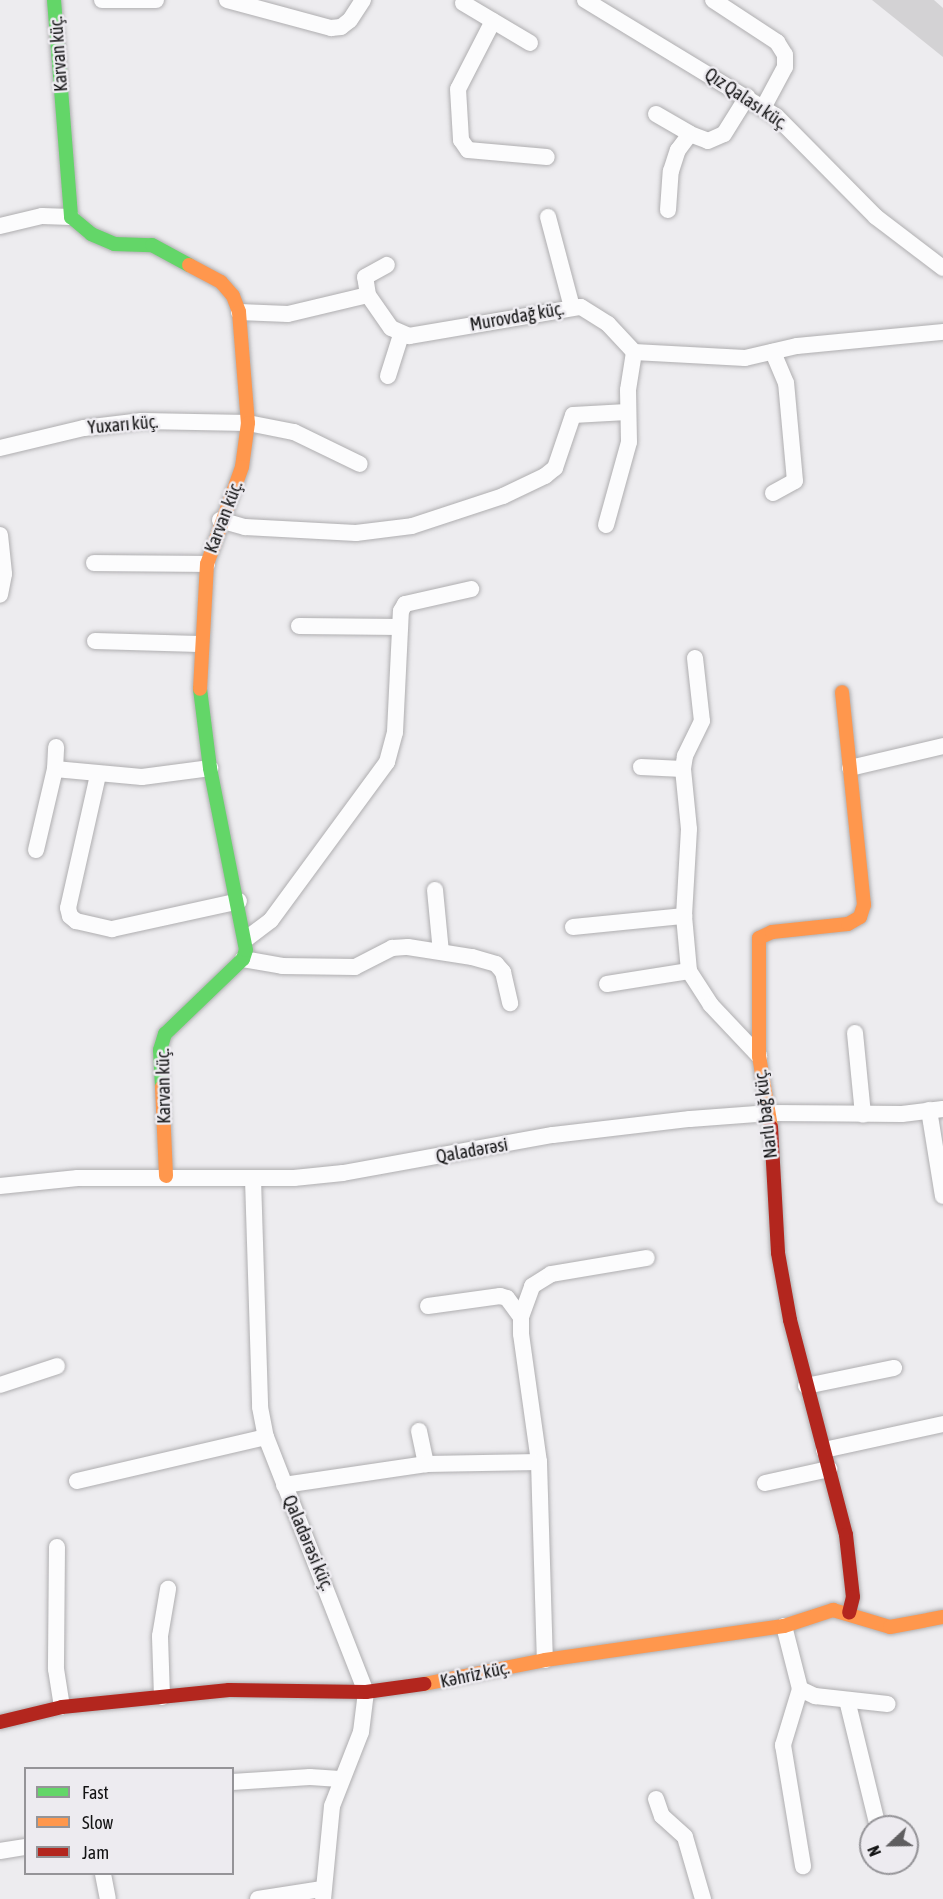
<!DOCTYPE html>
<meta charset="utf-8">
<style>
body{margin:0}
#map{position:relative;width:943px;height:1899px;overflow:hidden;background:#edecef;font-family:"Asap Condensed",sans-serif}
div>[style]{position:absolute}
.building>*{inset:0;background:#d3d2d4}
.roads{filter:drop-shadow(0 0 2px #afaeb0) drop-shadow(0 0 2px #afaeb0)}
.street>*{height:16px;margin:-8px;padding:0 8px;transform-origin:8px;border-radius:8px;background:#fcfcfd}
.fast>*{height:14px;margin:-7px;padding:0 7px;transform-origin:7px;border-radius:7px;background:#63d668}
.slow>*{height:14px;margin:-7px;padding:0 7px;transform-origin:7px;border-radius:7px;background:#ff974d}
.jam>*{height:14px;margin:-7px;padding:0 7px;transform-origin:7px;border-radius:7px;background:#b3261e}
span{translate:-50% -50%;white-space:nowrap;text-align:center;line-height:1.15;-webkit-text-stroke:5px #edebf0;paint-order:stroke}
.street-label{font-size:18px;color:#121213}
.legend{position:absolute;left:24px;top:1767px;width:210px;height:108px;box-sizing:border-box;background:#edebf0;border:2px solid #959498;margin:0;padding:8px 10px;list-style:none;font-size:18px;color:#121213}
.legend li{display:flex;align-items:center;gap:12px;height:30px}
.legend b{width:30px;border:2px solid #959498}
.north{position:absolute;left:859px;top:1815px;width:60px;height:60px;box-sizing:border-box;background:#edebf0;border:2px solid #959498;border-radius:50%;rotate:248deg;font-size:16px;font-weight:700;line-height:24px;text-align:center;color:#121213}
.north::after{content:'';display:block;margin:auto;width:21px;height:27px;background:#5f5e60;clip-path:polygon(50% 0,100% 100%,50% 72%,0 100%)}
</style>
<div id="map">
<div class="building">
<div style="clip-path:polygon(872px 0,934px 0,943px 8px,943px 57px)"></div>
</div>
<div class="roads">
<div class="street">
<div style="left:102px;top:0;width:54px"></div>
<div style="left:227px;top:0;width:108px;rotate:15.1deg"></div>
<div style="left:331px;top:28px;width:10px;rotate:-6deg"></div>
<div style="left:341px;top:27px;width:11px;rotate:-38deg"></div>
<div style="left:350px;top:20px;width:24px;rotate:-57deg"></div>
<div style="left:585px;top:0;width:223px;rotate:31.3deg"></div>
<div style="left:776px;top:116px;width:142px;rotate:45.3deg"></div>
<div style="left:876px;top:217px;width:84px;rotate:37.3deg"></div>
<div style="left:713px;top:0;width:77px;rotate:33.3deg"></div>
<div style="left:777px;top:42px;width:15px;rotate:58deg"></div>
<div style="left:785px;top:55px;width:12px;rotate:90deg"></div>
<div style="left:785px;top:67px;width:47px;rotate:118.2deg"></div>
<div style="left:463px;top:3px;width:78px;rotate:30.8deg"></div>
<div style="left:493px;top:21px;width:76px;rotate:117.2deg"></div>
<div style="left:458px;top:89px;width:51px;rotate:86.6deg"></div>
<div style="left:461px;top:140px;width:12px;rotate:55deg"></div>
<div style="left:468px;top:150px;width:79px;rotate:5.1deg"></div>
<div style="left:656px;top:114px;width:39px;rotate:30deg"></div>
<div style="left:668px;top:210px;width:39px;rotate:-86deg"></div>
<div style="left:671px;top:171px;width:22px;rotate:-72deg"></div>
<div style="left:678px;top:150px;width:20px;rotate:-53deg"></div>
<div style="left:690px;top:134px;width:19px;rotate:21deg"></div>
<div style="left:708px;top:141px;width:17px;rotate:-24deg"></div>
<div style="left:724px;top:134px;width:44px;rotate:-58.1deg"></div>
<div style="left:548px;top:217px;width:93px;rotate:75.1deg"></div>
<div style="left:0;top:226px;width:43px;rotate:-13.4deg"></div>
<div style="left:42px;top:216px;width:29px;rotate:2deg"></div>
<div style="left:368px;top:295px;width:18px;rotate:-99deg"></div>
<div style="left:365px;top:277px;width:25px;rotate:-29deg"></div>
<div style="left:239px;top:312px;width:49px;rotate:2.3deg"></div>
<div style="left:288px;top:314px;width:82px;rotate:-13.4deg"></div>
<div style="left:368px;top:295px;width:40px;rotate:55.1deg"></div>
<div style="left:391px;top:328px;width:20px;rotate:24deg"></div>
<div style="left:409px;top:336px;width:174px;rotate:-9.6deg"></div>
<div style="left:581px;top:307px;width:32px;rotate:32deg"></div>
<div style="left:608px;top:324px;width:38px;rotate:47deg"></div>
<div style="left:634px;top:352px;width:111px;rotate:3.1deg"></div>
<div style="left:745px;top:358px;width:53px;rotate:-13deg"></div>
<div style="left:797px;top:346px;width:147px;rotate:-5.5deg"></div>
<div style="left:388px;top:376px;width:43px;rotate:-72.4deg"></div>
<div style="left:0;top:448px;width:86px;rotate:-13.4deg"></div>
<div style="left:84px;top:428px;width:58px;rotate:-6.9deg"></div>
<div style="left:142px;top:421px;width:106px;rotate:1.1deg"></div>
<div style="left:248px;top:423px;width:47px;rotate:11.1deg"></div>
<div style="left:294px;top:432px;width:73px;rotate:25.9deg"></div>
<div style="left:773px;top:493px;width:25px;rotate:-29deg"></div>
<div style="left:795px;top:481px;width:98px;rotate:-95.2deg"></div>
<div style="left:786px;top:383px;width:34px;rotate:-113deg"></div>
<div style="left:220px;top:520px;width:26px;rotate:16deg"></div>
<div style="left:245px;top:527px;width:111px;rotate:3.1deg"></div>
<div style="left:356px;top:533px;width:56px;rotate:-7.1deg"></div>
<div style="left:412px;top:526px;width:96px;rotate:-18.2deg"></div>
<div style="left:503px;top:496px;width:47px;rotate:-25.5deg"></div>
<div style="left:545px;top:476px;width:13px;rotate:-39deg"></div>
<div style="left:555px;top:468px;width:56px;rotate:-71.2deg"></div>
<div style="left:573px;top:415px;width:54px;rotate:-3.2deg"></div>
<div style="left:606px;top:525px;width:86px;rotate:-74.5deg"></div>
<div style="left:629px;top:442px;width:52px;rotate:-91.1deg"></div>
<div style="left:628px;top:390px;width:38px;rotate:-81deg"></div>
<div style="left:0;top:535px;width:39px;rotate:84deg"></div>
<div style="left:4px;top:574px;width:21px;rotate:101deg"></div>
<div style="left:94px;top:563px;width:113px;rotate:0.5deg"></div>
<div style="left:299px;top:626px;width:101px;rotate:0.6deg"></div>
<div style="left:95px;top:641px;width:104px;rotate:1.7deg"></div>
<div style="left:695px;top:658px;width:63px;rotate:83.7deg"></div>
<div style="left:702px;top:721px;width:39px;rotate:116deg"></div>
<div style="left:685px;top:756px;width:13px;rotate:99deg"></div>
<div style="left:683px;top:769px;width:60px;rotate:84.3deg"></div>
<div style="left:689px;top:829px;width:87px;rotate:93.3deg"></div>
<div style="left:684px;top:916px;width:55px;rotate:84.8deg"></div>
<div style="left:689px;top:971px;width:40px;rotate:57.1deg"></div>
<div style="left:711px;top:1005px;width:70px;rotate:46.7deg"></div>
<div style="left:641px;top:767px;width:42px;rotate:2.7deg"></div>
<div style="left:850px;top:768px;width:96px;rotate:-13.3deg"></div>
<div style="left:55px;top:769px;width:87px;rotate:5.3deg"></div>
<div style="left:142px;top:777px;width:69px;rotate:-7.5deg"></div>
<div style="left:98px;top:775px;width:136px;rotate:102.7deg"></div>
<div style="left:68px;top:908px;width:8px;rotate:76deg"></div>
<div style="left:70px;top:916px;width:8px;rotate:40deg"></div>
<div style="left:76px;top:921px;width:37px;rotate:13deg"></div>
<div style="left:112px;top:929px;width:130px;rotate:-12.4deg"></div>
<div style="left:36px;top:850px;width:83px;rotate:-76.8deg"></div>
<div style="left:55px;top:769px;width:22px;rotate:-87deg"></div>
<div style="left:435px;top:890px;width:62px;rotate:84.5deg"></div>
<div style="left:573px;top:927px;width:112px;rotate:-5.7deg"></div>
<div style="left:246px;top:939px;width:31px;rotate:-37deg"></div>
<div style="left:271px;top:920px;width:196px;rotate:-53.7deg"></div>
<div style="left:387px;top:762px;width:31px;rotate:-75deg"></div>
<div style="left:395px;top:732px;width:121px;rotate:-87.2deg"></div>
<div style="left:401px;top:611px;width:8px;rotate:-60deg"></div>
<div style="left:405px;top:604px;width:68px;rotate:-12.8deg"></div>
<div style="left:243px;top:959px;width:40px;rotate:10deg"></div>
<div style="left:282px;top:966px;width:73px;rotate:0.8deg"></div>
<div style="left:355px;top:967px;width:42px;rotate:-27.2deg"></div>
<div style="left:392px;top:948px;width:16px;rotate:-4deg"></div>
<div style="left:408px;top:947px;width:65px;rotate:8.9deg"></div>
<div style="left:472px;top:957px;width:25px;rotate:16deg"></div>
<div style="left:496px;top:964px;width:11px;rotate:49deg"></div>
<div style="left:503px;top:972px;width:32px;rotate:77deg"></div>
<div style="left:607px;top:984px;width:83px;rotate:-9deg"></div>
<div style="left:855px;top:1033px;width:82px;rotate:84.4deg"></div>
<div style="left:929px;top:1110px;width:87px;rotate:80.8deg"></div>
<div style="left:253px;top:1179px;width:228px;rotate:88.2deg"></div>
<div style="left:260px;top:1407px;width:31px;rotate:79deg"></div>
<div style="left:266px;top:1437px;width:274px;rotate:68.6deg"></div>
<div style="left:366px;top:1692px;width:40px;rotate:97.1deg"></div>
<div style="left:361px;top:1732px;width:79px;rotate:111.4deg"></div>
<div style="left:332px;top:1806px;width:93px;rotate:95.5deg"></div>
<div style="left:0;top:1186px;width:78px;rotate:-5.9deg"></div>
<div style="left:78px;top:1178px;width:216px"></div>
<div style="left:294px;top:1178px;width:49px;rotate:-5.8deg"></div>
<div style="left:343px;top:1173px;width:213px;rotate:-10.3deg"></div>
<div style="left:553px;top:1135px;width:138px;rotate:-6.7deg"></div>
<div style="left:690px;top:1119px;width:80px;rotate:-4.3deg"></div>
<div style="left:770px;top:1113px;width:132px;rotate:0.4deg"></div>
<div style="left:902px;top:1114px;width:41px;rotate:-7deg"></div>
<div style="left:428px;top:1306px;width:73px;rotate:-7.9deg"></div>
<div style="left:500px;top:1296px;width:7px;rotate:16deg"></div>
<div style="left:507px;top:1298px;width:24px;rotate:54deg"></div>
<div style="left:0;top:1385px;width:60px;rotate:-18.4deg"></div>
<div style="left:806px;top:1386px;width:90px;rotate:-11.6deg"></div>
<div style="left:419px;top:1431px;width:34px;rotate:78deg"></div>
<div style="left:824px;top:1450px;width:122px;rotate:-12.3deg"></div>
<div style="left:539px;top:1462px;width:129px;rotate:-98deg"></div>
<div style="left:521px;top:1334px;width:17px;rotate:-90deg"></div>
<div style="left:521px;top:1317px;width:33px;rotate:-70deg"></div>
<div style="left:532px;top:1286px;width:22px;rotate:-32deg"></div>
<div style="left:551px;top:1274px;width:97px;rotate:-9.5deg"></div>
<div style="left:77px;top:1481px;width:194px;rotate:-13.1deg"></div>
<div style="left:765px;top:1483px;width:66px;rotate:-12.3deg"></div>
<div style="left:284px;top:1485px;width:144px;rotate:-8.4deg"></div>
<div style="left:426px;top:1464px;width:113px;rotate:-1deg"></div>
<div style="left:539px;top:1462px;width:198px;rotate:88.3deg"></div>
<div style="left:57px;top:1547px;width:122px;rotate:90.5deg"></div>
<div style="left:56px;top:1669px;width:38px;rotate:81deg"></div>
<div style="left:784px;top:1626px;width:65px;rotate:75.7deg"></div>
<div style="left:800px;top:1689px;width:59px;rotate:106.9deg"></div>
<div style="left:783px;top:1745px;width:123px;rotate:80.6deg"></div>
<div style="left:800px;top:1689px;width:17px;rotate:25deg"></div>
<div style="left:815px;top:1696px;width:73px;rotate:6.3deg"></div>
<div style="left:162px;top:1697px;width:61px;rotate:-91.9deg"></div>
<div style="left:160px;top:1636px;width:48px;rotate:-80.3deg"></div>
<div style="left:847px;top:1700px;width:127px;rotate:76.3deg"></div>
<div style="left:232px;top:1782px;width:78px;rotate:-3.7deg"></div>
<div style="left:310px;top:1777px;width:30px;rotate:4deg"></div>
<div style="left:656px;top:1799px;width:18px;rotate:71deg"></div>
<div style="left:662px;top:1816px;width:31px;rotate:42deg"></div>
<div style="left:685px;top:1837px;width:65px;rotate:73.8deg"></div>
<div style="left:0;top:1851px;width:26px;rotate:-9deg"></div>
<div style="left:103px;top:1874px;width:25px;rotate:79deg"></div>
<div style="left:258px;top:1899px;width:65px;rotate:-8.9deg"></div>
</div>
<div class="fast">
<div style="left:54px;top:0;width:218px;rotate:85.5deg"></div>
<div style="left:71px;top:217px;width:26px;rotate:40deg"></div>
<div style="left:91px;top:234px;width:25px;rotate:23deg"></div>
<div style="left:114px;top:244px;width:38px;rotate:2deg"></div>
<div style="left:152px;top:245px;width:42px;rotate:28.4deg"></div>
<div style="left:162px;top:1087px;width:37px;rotate:-93deg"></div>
<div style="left:160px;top:1050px;width:17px;rotate:-73deg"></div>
<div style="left:165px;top:1034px;width:108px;rotate:-43.9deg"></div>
<div style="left:243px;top:959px;width:9px;rotate:-72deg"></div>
<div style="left:246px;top:950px;width:186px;rotate:-101.2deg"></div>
<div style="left:210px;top:768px;width:80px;rotate:-97.2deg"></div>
</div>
<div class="slow">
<div style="left:189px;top:265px;width:36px;rotate:28deg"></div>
<div style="left:221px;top:282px;width:18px;rotate:49deg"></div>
<div style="left:233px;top:296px;width:17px;rotate:69deg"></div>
<div style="left:239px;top:312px;width:111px;rotate:85.4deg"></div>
<div style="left:248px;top:423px;width:44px;rotate:97.8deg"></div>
<div style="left:242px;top:467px;width:103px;rotate:109.8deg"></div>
<div style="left:207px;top:564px;width:125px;rotate:93.2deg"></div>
<div style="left:162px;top:1087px;width:89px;rotate:87.4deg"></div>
<div style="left:771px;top:1127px;width:72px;rotate:-99.6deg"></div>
<div style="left:759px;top:1056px;width:118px;rotate:-90deg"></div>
<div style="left:759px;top:938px;width:14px;rotate:-25deg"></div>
<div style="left:772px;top:932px;width:76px;rotate:-6deg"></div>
<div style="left:848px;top:924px;width:14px;rotate:-30deg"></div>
<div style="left:860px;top:917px;width:13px;rotate:-72deg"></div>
<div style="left:864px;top:905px;width:214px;rotate:-95.9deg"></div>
<div style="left:424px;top:1684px;width:123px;rotate:-11.2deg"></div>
<div style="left:545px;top:1660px;width:241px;rotate:-8.1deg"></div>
<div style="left:784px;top:1626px;width:52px;rotate:-18.1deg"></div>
<div style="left:833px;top:1610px;width:59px;rotate:16.6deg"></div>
<div style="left:890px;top:1627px;width:54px;rotate:-10.7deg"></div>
</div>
<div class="jam">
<div style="left:771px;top:1127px;width:126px;rotate:86.8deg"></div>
<div style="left:778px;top:1253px;width:68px;rotate:79.8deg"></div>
<div style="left:790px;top:1320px;width:222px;rotate:75.4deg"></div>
<div style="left:846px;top:1535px;width:62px;rotate:83.6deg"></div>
<div style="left:853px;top:1597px;width:16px;rotate:104deg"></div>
<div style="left:0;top:1722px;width:64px;rotate:-13.6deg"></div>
<div style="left:62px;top:1707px;width:168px;rotate:-5.8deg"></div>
<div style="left:229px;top:1690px;width:137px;rotate:0.8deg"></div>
<div style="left:366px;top:1692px;width:59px;rotate:-7.9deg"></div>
</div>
</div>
<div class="street-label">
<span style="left:59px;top:54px;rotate:-94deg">Karvan küç.</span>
<span style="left:746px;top:99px;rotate:34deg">Qız Qalası küç.</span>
<span style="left:517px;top:317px;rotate:-10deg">Murovdağ küç.</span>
<span style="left:123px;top:425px;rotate:-5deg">Yuxarı küç.</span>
<span style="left:224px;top:517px;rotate:-69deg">Karvan küç.</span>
<span style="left:164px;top:1086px;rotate:-91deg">Karvan küç.</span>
<span style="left:766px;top:1114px;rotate:-97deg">Narlı bağ küç.</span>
<span style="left:472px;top:1151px;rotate:-10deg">Qaladərəsi</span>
<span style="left:308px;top:1543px;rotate:67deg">Qaladərəsi küç.</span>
<span style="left:475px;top:1675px;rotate:-12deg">Kəhriz küç.</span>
</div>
<ul class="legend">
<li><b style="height:8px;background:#63d668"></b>Fast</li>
<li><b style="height:8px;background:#ff974d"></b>Slow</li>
<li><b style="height:8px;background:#b3261e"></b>Jam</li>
</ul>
<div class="north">N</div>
</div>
